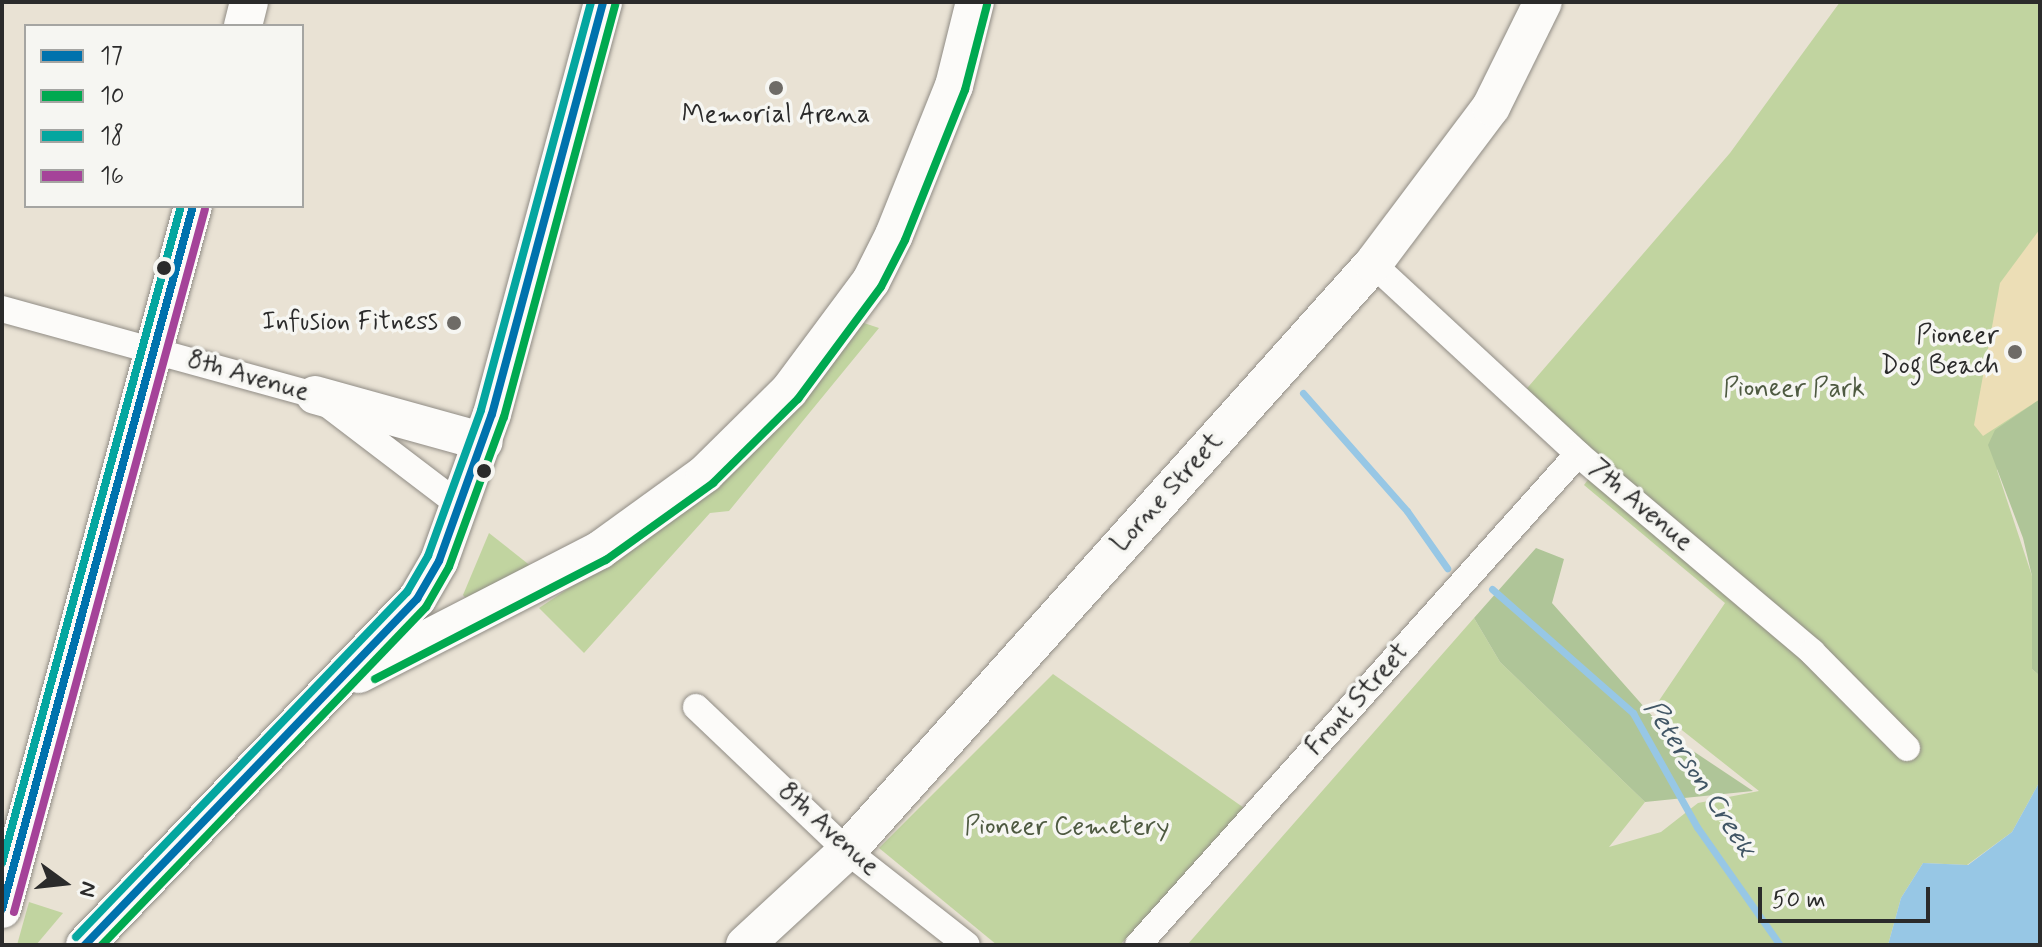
<!DOCTYPE html>
<style>
body{margin:0}
#map{position:relative;width:2042px;height:947px;overflow:hidden;background:#e9e2d4;font-family:Mynerve,sans-serif}
div>[style]{position:absolute}
.green>*{inset:0;background:#c1d4a0}
.forest>*{inset:0;background:#afc598}
.sand>*{inset:0;background:#ecdeb6}
.water>*{inset:0;background:#97c7e5}
.stream>*{height:7px;margin:-3.5px;padding:0 3.5px;transform-origin:3.5px;border-radius:3.5px;background:#97c7e5}
.roads{filter:drop-shadow(0 0 2px #908c85) drop-shadow(0 0 2px #908c85)}
.street>*{height:26px;margin:-13px;padding:0 13px;transform-origin:13px;border-radius:13px;background:#fcfbf9}
.secondary>*{height:38px;margin:-19px;padding:0 19px;transform-origin:19px;border-radius:19px;background:#fcfbf9}
.bus-1>*{height:8px;margin:-4px;padding:0 4px;transform-origin:4px;border-radius:4px;background:#0072ad}
.bus-2>*{height:8px;margin:-4px;padding:0 4px;transform-origin:4px;border-radius:4px;background:#00a950}
.bus-3>*{height:8px;margin:-4px;padding:0 4px;transform-origin:4px;border-radius:4px;background:#04a69f}
.bus-4>*{height:8px;margin:-4px;padding:0 4px;transform-origin:4px;border-radius:4px;background:#a54399}
.dots>*{width:22px;height:22px;translate:-50% -50%;box-sizing:border-box;border:4px solid #f6f6f2;border-radius:50%}
span{translate:-50% -50%;white-space:nowrap;text-align:center;line-height:1.15;-webkit-text-stroke:7px #f6f6f2;paint-order:stroke}
.poi-label{font-size:26px;color:#2b2b2b}
.right{translate:-100% -50%;text-align:right}
.street-label{font-size:26px;color:#2b2b2b}
.park-label{font-size:26px;color:#4e5a41}
.water-label{font-size:28px;color:#415665;font-style:italic}
.frame{position:absolute;inset:0;border:4px solid #2b2b2b;pointer-events:none}
.legend{position:absolute;left:24px;top:24px;width:280px;height:184px;box-sizing:border-box;background:#f6f6f2;border:2px solid #a5a5a2;margin:0;padding:10px 14px;list-style:none;font-size:24px;color:#2b2b2b}
.legend li{display:flex;align-items:center;gap:16px;height:40px}
.legend b{width:40px;border:2px solid #a5a5a2}
.north{position:absolute;left:24px;top:843px;width:80px;height:80px;-webkit-text-stroke:6px #f6f6f2;paint-order:stroke;rotate:105deg;font-size:22px;font-weight:700;line-height:32px;text-align:center;color:#2b2b2b}
.north::after{content:'';display:block;margin:auto;width:28px;height:36px;background:#2b2b2b;clip-path:polygon(50% 0,100% 100%,50% 72%,0 100%)}
.scale{position:absolute;left:1758px;top:887px;width:172px;height:36px;box-sizing:border-box;border:4px solid #2b2b2b;border-top:0;padding-left:10px;font-size:24px;line-height:28px;white-space:nowrap;color:#2b2b2b;-webkit-text-stroke:6px #f6f6f2;paint-order:stroke}
</style>
<div id="map">
<div class="green">
<div style="clip-path:polygon(1840px 2px,2040px 2px,2040px 399px,1997px 470px,2032px 576px,2032px 669px,2040px 676px,2040px 781px,2012px 832px,1967px 865px,1923px 863px,1901px 898px,1888px 945px,1187px 945px,1474px 618px,1500px 662px,1645px 802px,1609px 847px,1661px 832px,1698px 803px,1759px 791px,1654px 708px,1725px 603px,1584px 485px,1602px 461px,1523px 393px,1730px 153px)"></div>
<div style="clip-path:polygon(861px 322px,879px 328px,729px 511px,710px 513px,584px 653px,539px 608px,656px 530px)"></div>
<div style="clip-path:polygon(489px 533px,532px 567px,472px 606px,463px 595px)"></div>
<div style="clip-path:polygon(1053px 674px,1247px 810px,1120px 945px,997px 945px,879px 848px)"></div>
<div style="clip-path:polygon(29px 902px,63px 913px,36px 945px,17px 945px)"></div>
</div>
<div class="forest">
<div style="clip-path:polygon(2040px 399px,2040px 676px,2032px 669px,2032px 576px,2023px 538px,1988px 445px,1995px 430px)"></div>
<div style="clip-path:polygon(1536px 548px,1564px 559px,1552px 603px,1669px 735px,1753px 791px,1645px 802px,1500px 662px,1474px 618px)"></div>
</div>
<div class="sand">
<div style="clip-path:polygon(2040px 229px,2040px 399px,1983px 436px,1974px 425px,2000px 283px)"></div>
</div>
<div class="water">
<div style="clip-path:polygon(2040px 781px,2040px 945px,1888px 945px,1901px 898px,1923px 863px,1968px 865px,2012px 832px)"></div>
</div>
<div class="stream">
<div style="left:1303px;top:393px;width:157px;rotate:48.6deg"></div>
<div style="left:1407px;top:511px;width:70px;rotate:54.9deg"></div>
<div style="left:1492px;top:589px;width:188px;rotate:41.3deg"></div>
<div style="left:1633px;top:713px;width:131px;rotate:60.7deg"></div>
<div style="left:1697px;top:827px;width:144px;rotate:54.9deg"></div>
</div>
<div class="roads">
<div class="street">
<div style="left:1373px;top:264px;width:280px;rotate:42.8deg"></div>
<div style="left:1578px;top:454px;width:307px;rotate:40.2deg"></div>
<div style="left:1812px;top:652px;width:135px;rotate:45.3deg"></div>
<div style="left:2px;top:309px;width:325px;rotate:15.4deg"></div>
<div style="left:315px;top:395px;width:185px;rotate:37.3deg"></div>
<div style="left:696px;top:707px;width:209px;rotate:43.6deg"></div>
<div style="left:847px;top:851px;width:152px;rotate:38.1deg"></div>
<div style="left:1138px;top:945px;width:659px;rotate:-48.14deg"></div>
</div>
<div class="secondary">
<div style="left:243px;top:26px;width:25px;rotate:-76deg"></div>
<div style="left:315px;top:395px;width:175px;rotate:15.5deg"></div>
<div style="left:359px;top:674px;width:271px;rotate:-27.2deg"></div>
<div style="left:600px;top:550px;width:130px;rotate:-35.9deg"></div>
<div style="left:705px;top:474px;width:118px;rotate:-44.7deg"></div>
<div style="left:789px;top:391px;width:137px;rotate:-53.3deg"></div>
<div style="left:871px;top:281px;width:51px;rotate:-63.4deg"></div>
<div style="left:894px;top:235px;width:161px;rotate:-68.1deg"></div>
<div style="left:954px;top:86px;width:87px;rotate:-76deg"></div>
<div style="left:2px;top:909px;width:728px;rotate:-74.8deg"></div>
<div style="left:85px;top:945px;width:480px;rotate:-46.2deg"></div>
<div style="left:417px;top:599px;width:44px;rotate:-59.9deg"></div>
<div style="left:439px;top:561px;width:156px;rotate:-70.2deg"></div>
<div style="left:492px;top:414px;width:427px;rotate:-74.9deg"></div>
<div style="left:745px;top:945px;width:139px;rotate:-42.7deg"></div>
<div style="left:847px;top:851px;width:788px;rotate:-48.14deg"></div>
<div style="left:1373px;top:264px;width:196px;rotate:-53.1deg"></div>
<div style="left:1491px;top:107px;width:117px;rotate:-63.7deg"></div>
</div>
</div>
<div class="bus-1">
<div style="left:2px;top:909px;width:728px;rotate:-74.8deg"></div>
<div style="left:85px;top:945px;width:480px;rotate:-46.2deg"></div>
<div style="left:417px;top:599px;width:44px;rotate:-59.9deg"></div>
<div style="left:439px;top:561px;width:156px;rotate:-70.2deg"></div>
<div style="left:492px;top:414px;width:427px;rotate:-74.9deg"></div>
</div>
<div class="bus-2">
<div style="left:375px;top:679px;width:260px;rotate:-27.3deg"></div>
<div style="left:606px;top:560px;width:132px;rotate:-35.7deg"></div>
<div style="left:713px;top:483px;width:120px;rotate:-44.7deg"></div>
<div style="left:798px;top:399px;width:139px;rotate:-53.5deg"></div>
<div style="left:881px;top:287px;width:53px;rotate:-62.9deg"></div>
<div style="left:905px;top:240px;width:162px;rotate:-68.2deg"></div>
<div style="left:965px;top:90px;width:88px;rotate:-75.5deg"></div>
<div style="left:102px;top:945px;width:468px;rotate:-46.2deg"></div>
<div style="left:426px;top:607px;width:46px;rotate:-60.1deg"></div>
<div style="left:449px;top:567px;width:160px;rotate:-69.9deg"></div>
<div style="left:504px;top:417px;width:427px;rotate:-74.9deg"></div>
</div>
<div class="bus-3">
<div style="left:2px;top:863px;width:681px;rotate:-74.76deg"></div>
<div style="left:76px;top:937px;width:478px;rotate:-46.2deg"></div>
<div style="left:407px;top:592px;width:42px;rotate:-59.7deg"></div>
<div style="left:428px;top:556px;width:155px;rotate:-70deg"></div>
<div style="left:481px;top:410px;width:423px;rotate:-74.9deg"></div>
</div>
<div class="bus-4">
<div style="left:14px;top:912px;width:728px;rotate:-74.8deg"></div>
</div>
<div class="dots">
<div style="left:776px;top:88px;background:#6e6b66"></div>
<div style="left:164px;top:268px;background:#2b2b2b"></div>
<div style="left:454px;top:323px;background:#6e6b66"></div>
<div style="left:2015px;top:352px;background:#6e6b66"></div>
<div style="left:484px;top:471px;background:#2b2b2b"></div>
</div>
<div class="poi-label">
<span style="left:776px;top:116px">Memorial Arena</span>
<span class="right" style="left:438px;top:323px">Infusion Fitness</span>
<span class="right" style="left:1999px;top:352px">Pioneer<br>Dog Beach</span>
</div>
<div class="street-label">
<span style="left:248px;top:377px;rotate:16deg">8th Avenue</span>
<span style="left:1168px;top:493px;rotate:-48deg">Lorne Street</span>
<span style="left:1640px;top:506px;rotate:40deg">7th Avenue</span>
<span style="left:1358px;top:700px;rotate:-48deg">Front Street</span>
<span style="left:828px;top:830px;rotate:42deg">8th Avenue</span>
</div>
<div class="park-label">
<span style="left:1794px;top:390px">Pioneer Park</span>
<span style="left:1067px;top:828px">Pioneer Cemetery</span>
</div>
<div class="water-label">
<span style="left:1699px;top:779px;rotate:57deg">Peterson Creek</span>
</div>
<div class="frame"></div>
<ul class="legend">
<li><b style="height:10px;background:#0072ad"></b>17</li>
<li><b style="height:10px;background:#00a950"></b>10</li>
<li><b style="height:10px;background:#04a69f"></b>18</li>
<li><b style="height:10px;background:#a54399"></b>16</li>
</ul>
<div class="north">N</div>
<div class="scale">50 m</div>
</div>
